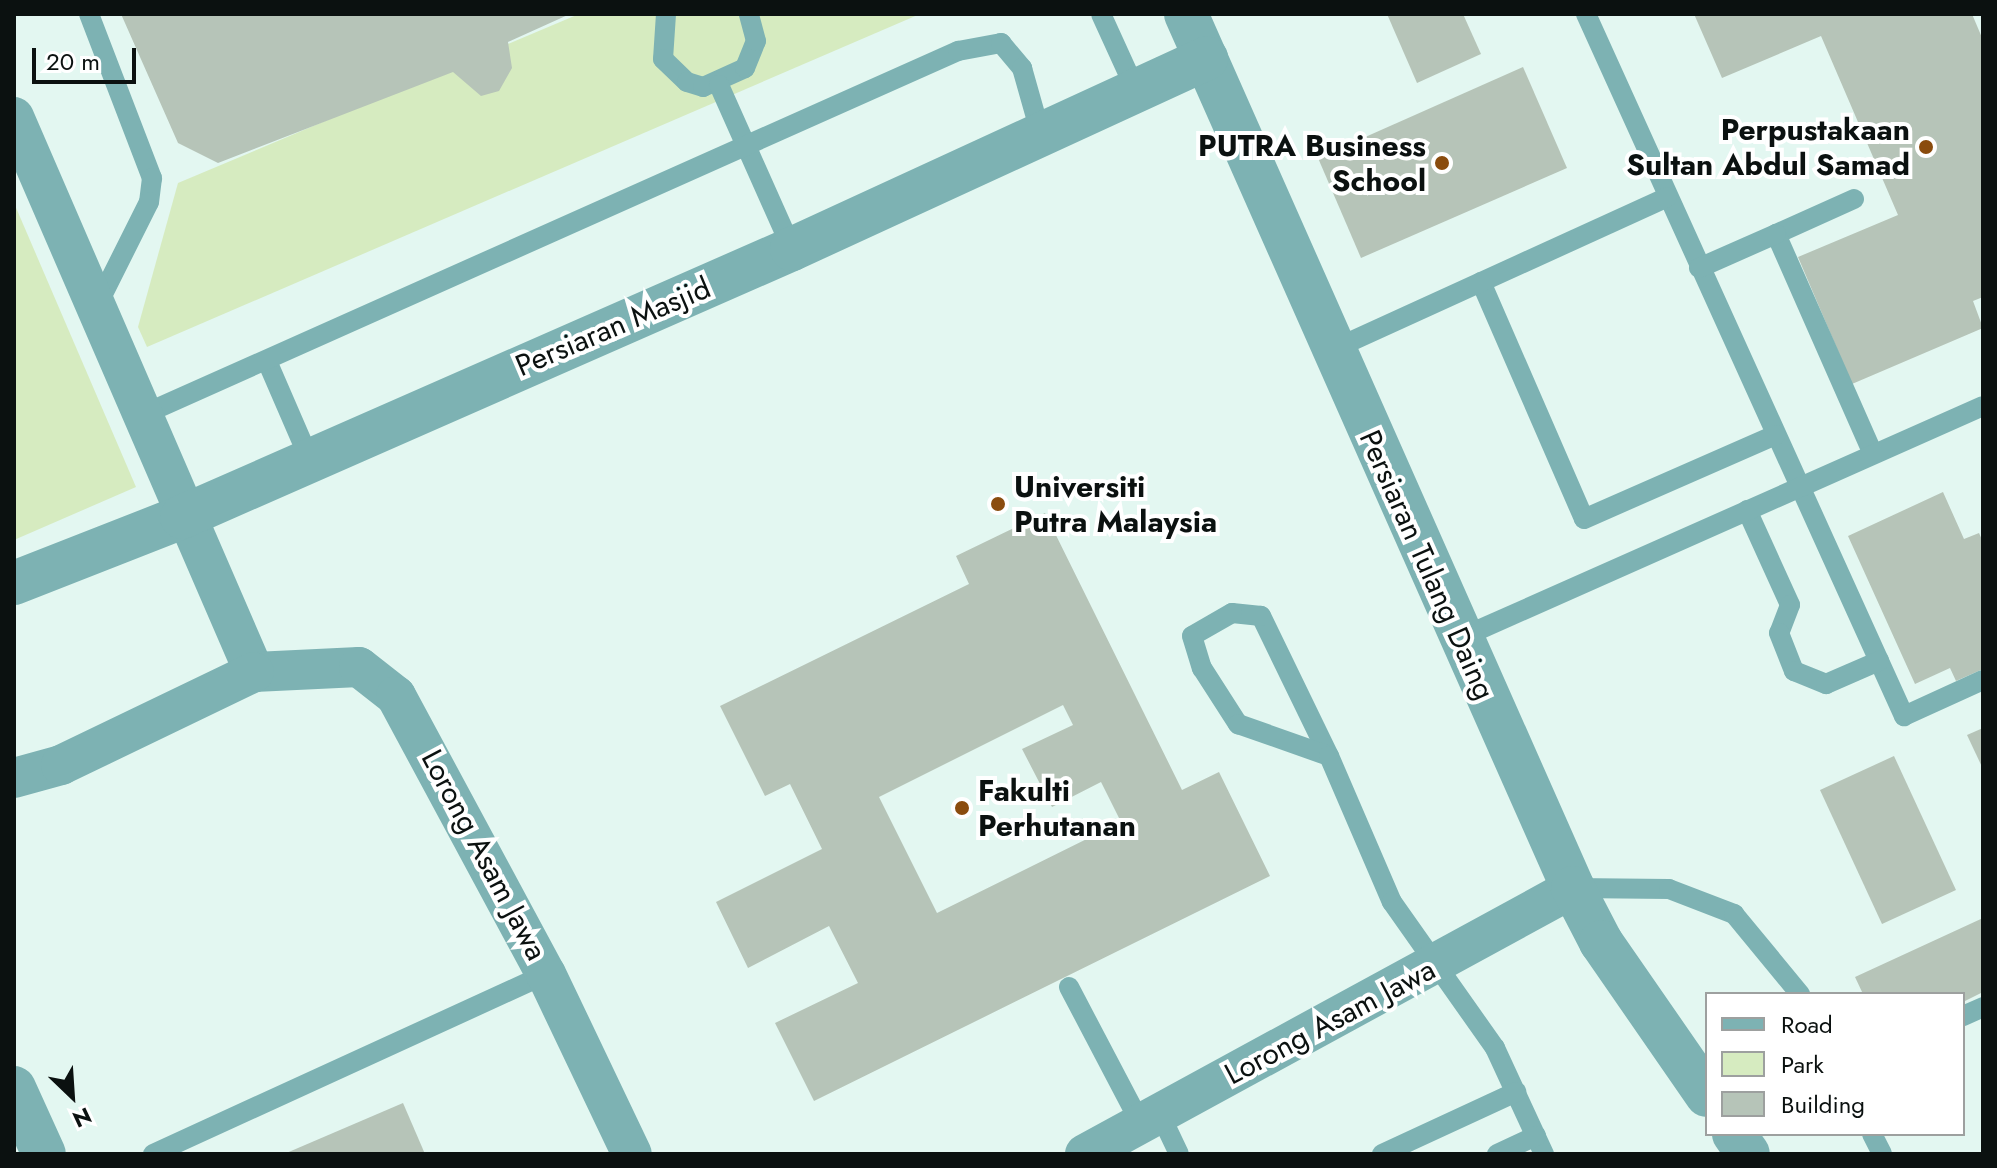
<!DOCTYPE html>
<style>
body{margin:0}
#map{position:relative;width:1997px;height:1168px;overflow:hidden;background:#e3f7f1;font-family:Jost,sans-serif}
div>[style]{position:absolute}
.green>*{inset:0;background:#d6ebc0}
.building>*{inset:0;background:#b6c4b8}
.service>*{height:20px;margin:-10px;padding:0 10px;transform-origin:10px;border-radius:10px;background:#7db2b3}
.minor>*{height:40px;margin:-20px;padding:0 20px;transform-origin:20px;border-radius:20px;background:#7db2b3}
.tertiary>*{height:44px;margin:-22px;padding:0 22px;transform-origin:22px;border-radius:22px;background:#7db2b3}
.dots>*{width:22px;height:22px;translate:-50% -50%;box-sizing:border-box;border:4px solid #fff;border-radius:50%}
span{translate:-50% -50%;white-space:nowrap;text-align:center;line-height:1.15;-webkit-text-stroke:8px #fff;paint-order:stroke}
.poi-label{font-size:30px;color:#0b1110;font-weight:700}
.right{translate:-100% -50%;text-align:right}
.left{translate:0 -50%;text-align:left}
.street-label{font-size:30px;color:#0b1110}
.frame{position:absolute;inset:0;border:16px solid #0b1110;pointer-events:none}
.legend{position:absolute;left:1705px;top:992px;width:260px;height:144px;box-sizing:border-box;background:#fff;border:2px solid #9da09f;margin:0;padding:10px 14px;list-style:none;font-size:24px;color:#0b1110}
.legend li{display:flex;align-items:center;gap:16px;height:40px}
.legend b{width:40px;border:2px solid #9da09f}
.north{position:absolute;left:32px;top:1056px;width:80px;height:80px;-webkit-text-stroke:6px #fff;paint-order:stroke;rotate:155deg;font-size:22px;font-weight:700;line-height:32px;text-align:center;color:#0b1110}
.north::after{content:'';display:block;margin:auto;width:28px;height:36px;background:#0b1110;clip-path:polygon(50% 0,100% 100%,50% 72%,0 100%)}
.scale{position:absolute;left:32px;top:48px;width:104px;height:36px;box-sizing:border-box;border:4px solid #0b1110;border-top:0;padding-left:10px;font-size:24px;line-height:28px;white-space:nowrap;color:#0b1110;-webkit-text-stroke:6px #fff;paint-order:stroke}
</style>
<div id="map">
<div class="green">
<div style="clip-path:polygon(579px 14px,920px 14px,147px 347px,138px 327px,178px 183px)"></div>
<div style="clip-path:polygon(14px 203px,136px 487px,14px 540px)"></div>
</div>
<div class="building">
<div style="clip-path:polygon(121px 14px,570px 14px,508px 42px,512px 68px,499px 91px,481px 96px,453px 72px,218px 163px,178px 143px)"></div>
<div style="clip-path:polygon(1387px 14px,1463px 14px,1481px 54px,1417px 83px)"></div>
<div style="clip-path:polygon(1694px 14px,1972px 14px,1983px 40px,1983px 297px,1973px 301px,1983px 328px,1852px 384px,1798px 257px,1898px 215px,1821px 36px,1722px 78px)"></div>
<div style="clip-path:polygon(1523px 67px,1567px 168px,1361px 258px,1318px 158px)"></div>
<div style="clip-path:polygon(1943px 492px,1964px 539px,1979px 533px,1983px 542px,1983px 669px,1956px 681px,1950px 668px,1915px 684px,1848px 536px)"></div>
<div style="clip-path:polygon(evenodd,1045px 513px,1182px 790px,1219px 772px,1270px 876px,814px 1101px,775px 1023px,858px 983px,829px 926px,748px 968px,716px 902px,822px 849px,790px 784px,765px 796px,720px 706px,969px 584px,956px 556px,1045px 513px,1063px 705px,1073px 725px,1022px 749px,1052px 807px,1101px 782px,1121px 822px,937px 913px,879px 797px,1063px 705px)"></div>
<div style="clip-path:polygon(1983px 728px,1983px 769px,1967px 735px)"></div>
<div style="clip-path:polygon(1894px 756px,1956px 890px,1882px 924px,1820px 790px)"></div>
<div style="clip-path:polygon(1983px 918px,1983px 992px,1963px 1002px,1963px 994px,1863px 994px,1855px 977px)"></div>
<div style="clip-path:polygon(403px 1103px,425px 1154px,284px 1154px)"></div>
</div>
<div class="service">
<div style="left:89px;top:14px;width:176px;rotate:69deg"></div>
<div style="left:152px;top:178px;width:24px;rotate:97deg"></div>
<div style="left:149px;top:202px;width:116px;rotate:116.6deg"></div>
<div style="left:666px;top:14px;width:45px;rotate:93.8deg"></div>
<div style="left:663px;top:59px;width:33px;rotate:44deg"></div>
<div style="left:687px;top:82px;width:17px;rotate:17deg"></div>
<div style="left:703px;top:87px;width:46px;rotate:-24.3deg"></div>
<div style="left:745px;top:68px;width:29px;rotate:-68deg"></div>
<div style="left:756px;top:41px;width:28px;rotate:-105deg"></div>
<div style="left:1101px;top:14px;width:87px;rotate:65.5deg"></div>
<div style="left:1586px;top:14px;width:771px;rotate:65.63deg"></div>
<div style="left:1904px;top:716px;width:87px;rotate:-24.5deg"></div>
<div style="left:719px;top:85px;width:180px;rotate:66deg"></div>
<div style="left:1854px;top:199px;width:85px;rotate:155.8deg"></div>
<div style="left:1776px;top:234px;width:240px;rotate:66.2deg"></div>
<div style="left:1699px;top:268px;width:84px;rotate:-23.8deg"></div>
<div style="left:1481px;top:282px;width:258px;rotate:66.5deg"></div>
<div style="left:1584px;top:519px;width:209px;rotate:-23.7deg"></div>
<div style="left:1332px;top:350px;width:368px;rotate:-24.5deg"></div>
<div style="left:267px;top:361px;width:106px;rotate:66.6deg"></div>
<div style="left:140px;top:416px;width:896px;rotate:-24.05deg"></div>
<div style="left:958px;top:51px;width:44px;rotate:-10.5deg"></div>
<div style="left:1001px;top:43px;width:33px;rotate:50deg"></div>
<div style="left:1022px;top:68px;width:70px;rotate:74.2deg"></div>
<div style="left:1747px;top:510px;width:104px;rotate:65.6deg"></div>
<div style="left:1790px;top:605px;width:30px;rotate:111deg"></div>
<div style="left:1779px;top:633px;width:41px;rotate:68.5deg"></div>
<div style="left:1794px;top:671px;width:35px;rotate:22deg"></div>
<div style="left:1826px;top:684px;width:58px;rotate:-23.5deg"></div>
<div style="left:1458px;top:639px;width:574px;rotate:-23.93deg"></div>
<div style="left:1329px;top:756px;width:156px;rotate:-115.9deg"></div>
<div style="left:1261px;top:616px;width:29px;rotate:-174deg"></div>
<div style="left:1232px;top:613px;width:46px;rotate:150.1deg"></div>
<div style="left:1192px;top:636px;width:34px;rotate:73deg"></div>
<div style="left:1202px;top:668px;width:67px;rotate:57.3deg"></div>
<div style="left:1238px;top:724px;width:96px;rotate:19.4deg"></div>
<div style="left:1329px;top:756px;width:159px;rotate:66.7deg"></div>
<div style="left:1392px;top:902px;width:179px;rotate:54.8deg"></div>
<div style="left:1495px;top:1048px;width:117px;rotate:65.2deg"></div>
<div style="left:1573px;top:888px;width:96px;rotate:0.6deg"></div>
<div style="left:1669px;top:889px;width:70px;rotate:21deg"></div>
<div style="left:1734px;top:914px;width:104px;rotate:50.5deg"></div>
<div style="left:1069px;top:987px;width:155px;rotate:62.3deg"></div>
<div style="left:1963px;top:1016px;width:22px;rotate:-24deg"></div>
<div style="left:1160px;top:1114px;width:44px;rotate:64.6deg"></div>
<div style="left:1872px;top:1134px;width:22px;rotate:63deg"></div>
<div style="left:153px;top:1154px;width:432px;rotate:-24.6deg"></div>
<div style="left:1382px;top:1154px;width:148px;rotate:-24.8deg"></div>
<div style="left:1497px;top:1154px;width:43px;rotate:-24.8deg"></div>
</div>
<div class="minor">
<div style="left:14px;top:117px;width:605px;rotate:66.61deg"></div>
<div style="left:254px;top:672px;width:105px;rotate:-2.7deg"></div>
<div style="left:359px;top:667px;width:47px;rotate:38.1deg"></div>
<div style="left:396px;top:696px;width:316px;rotate:61.7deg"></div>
<div style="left:546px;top:974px;width:199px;rotate:64.5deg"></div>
<div style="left:14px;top:778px;width:49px;rotate:-15.5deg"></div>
<div style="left:61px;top:765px;width:214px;rotate:-25.7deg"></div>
<div style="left:1085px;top:1154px;width:556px;rotate:-28.59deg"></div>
</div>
<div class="tertiary">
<div style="left:1186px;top:14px;width:956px;rotate:66.12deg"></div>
<div style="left:1573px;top:888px;width:61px;rotate:62.6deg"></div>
<div style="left:1601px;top:942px;width:186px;rotate:55.3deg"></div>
<div style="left:14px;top:583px;width:180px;rotate:-21.4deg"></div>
<div style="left:182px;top:517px;width:666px;rotate:-23.72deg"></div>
<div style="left:792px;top:249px;width:456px;rotate:-24.7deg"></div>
<div style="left:14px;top:1088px;width:72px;rotate:65.6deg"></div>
<div style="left:1734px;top:1134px;width:24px;rotate:55deg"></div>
</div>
<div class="dots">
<div style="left:1926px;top:147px;background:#8a4c0e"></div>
<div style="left:1442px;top:163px;background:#8a4c0e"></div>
<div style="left:998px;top:504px;background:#8a4c0e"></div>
<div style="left:962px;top:808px;background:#8a4c0e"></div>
</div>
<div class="poi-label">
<span class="right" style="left:1910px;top:147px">Perpustakaan<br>Sultan Abdul Samad</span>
<span class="right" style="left:1426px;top:163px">PUTRA Business<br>School</span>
<span class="left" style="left:1014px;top:504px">Universiti<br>Putra Malaysia</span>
<span class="left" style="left:978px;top:808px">Fakulti<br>Perhutanan</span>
</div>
<div class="street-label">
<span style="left:613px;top:327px;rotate:-23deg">Persiaran Masjid</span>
<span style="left:1427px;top:565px;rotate:66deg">Persiaran Tulang Daing</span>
<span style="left:484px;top:855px;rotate:62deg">Lorong Asam Jawa</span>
<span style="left:1330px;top:1022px;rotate:-28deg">Lorong Asam Jawa</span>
</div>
<div class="frame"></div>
<ul class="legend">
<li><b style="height:10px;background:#7db2b3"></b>Road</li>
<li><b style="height:22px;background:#d6ebc0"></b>Park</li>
<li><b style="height:22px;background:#b6c4b8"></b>Building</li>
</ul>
<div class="north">N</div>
<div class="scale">20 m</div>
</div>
